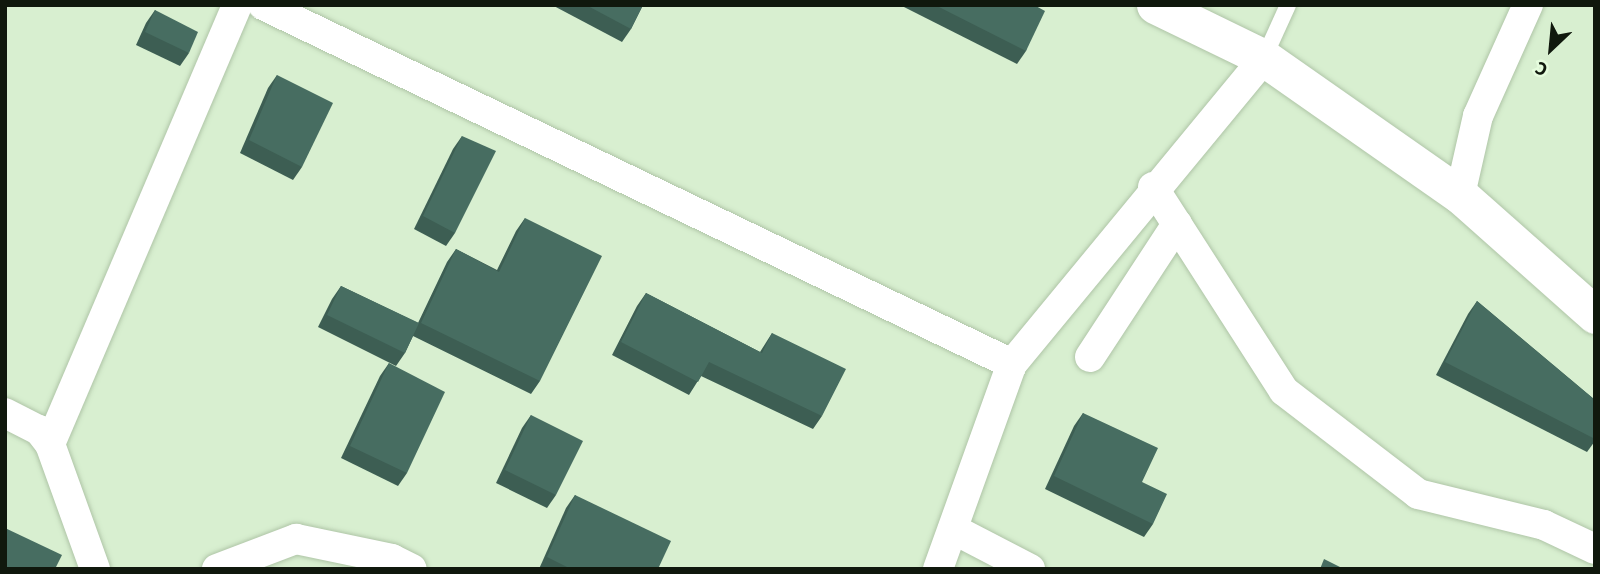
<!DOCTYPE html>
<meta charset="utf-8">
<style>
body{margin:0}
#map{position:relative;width:1600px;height:574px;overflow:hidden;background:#d8efd0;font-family:"Source Sans 3",sans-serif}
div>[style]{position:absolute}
.roads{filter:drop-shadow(0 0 2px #afc5a7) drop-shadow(0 0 2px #afc5a7)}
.service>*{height:16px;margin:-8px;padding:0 8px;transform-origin:8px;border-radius:8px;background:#fff}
.minor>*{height:30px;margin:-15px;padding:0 15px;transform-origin:15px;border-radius:15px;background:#fff}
.tertiary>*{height:37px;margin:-18.5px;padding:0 18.5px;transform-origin:18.5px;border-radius:18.5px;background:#fff}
.wall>*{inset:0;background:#3d5e53}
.building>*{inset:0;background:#476d61}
span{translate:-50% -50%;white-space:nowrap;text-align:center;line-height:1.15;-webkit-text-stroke:6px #e5fcdd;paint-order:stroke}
.frame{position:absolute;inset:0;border:7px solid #10180d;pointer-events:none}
.north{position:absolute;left:1516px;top:14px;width:70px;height:70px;-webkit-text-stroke:5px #e5fcdd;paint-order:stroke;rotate:206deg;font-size:19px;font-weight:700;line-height:28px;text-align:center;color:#10180d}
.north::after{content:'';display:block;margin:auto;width:24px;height:32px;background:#10180d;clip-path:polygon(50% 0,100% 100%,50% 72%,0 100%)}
</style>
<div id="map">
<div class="roads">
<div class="service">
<div style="left:1264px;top:58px;width:58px;rotate:-65.6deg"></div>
</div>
<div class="minor">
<div style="left:263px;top:5px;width:831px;rotate:25.61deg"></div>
<div style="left:1153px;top:187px;width:242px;rotate:57.3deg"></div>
<div style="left:1284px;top:391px;width:169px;rotate:37.5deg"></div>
<div style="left:1418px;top:494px;width:130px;rotate:13.8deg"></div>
<div style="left:1544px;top:525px;width:56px;rotate:25.2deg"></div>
<div style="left:1460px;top:195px;width:81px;rotate:-77.2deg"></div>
<div style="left:1478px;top:116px;width:122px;rotate:-65.8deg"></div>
<div style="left:1090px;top:357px;width:159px;rotate:-56.8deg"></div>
<div style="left:5px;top:413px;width:38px;rotate:27deg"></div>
<div style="left:39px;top:430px;width:18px;rotate:52deg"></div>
<div style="left:953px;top:529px;width:87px;rotate:27.5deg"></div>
<div style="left:95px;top:569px;width:133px;rotate:-109.8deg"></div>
<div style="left:50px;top:444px;width:477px;rotate:-66.9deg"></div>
<div style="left:217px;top:569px;width:85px;rotate:-20.8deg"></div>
<div style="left:296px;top:539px;width:98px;rotate:11.8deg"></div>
<div style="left:392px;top:559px;width:22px;rotate:27deg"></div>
<div style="left:938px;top:569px;width:218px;rotate:-70.2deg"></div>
<div style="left:1012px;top:364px;width:396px;rotate:-50.5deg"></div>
</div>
<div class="tertiary">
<div style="left:1155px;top:5px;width:121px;rotate:25.9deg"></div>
<div style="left:1264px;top:58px;width:239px;rotate:35deg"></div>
<div style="left:1460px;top:195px;width:181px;rotate:41.6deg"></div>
</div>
</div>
<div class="wall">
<div style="clip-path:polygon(552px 5px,643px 5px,631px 29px,622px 42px)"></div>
<div style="clip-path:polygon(900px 5px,1034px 5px,1026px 51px,1017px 64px)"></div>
<div style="clip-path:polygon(155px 10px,189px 53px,180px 66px,136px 45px,146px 23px)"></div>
<div style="clip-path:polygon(277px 75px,302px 167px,293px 180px,240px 153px,268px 88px)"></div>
<div style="clip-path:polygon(462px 136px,455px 233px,446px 246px,414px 229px,453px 149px)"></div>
<div style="clip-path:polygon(525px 218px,540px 381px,531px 394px,413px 336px,405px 353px,396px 366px,318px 327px,332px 299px,341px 286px,418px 323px,447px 262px,456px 249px,497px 270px,516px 231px)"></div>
<div style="clip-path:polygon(646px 293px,760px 352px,772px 333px,822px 416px,813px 429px,701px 376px,689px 395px,612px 355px,637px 306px)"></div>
<div style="clip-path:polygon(1477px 301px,1595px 400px,1595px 441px,1587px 452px,1436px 375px,1468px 314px)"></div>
<div style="clip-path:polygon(389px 363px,407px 473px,398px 486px,341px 458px,380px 376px)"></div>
<div style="clip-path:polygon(1083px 413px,1142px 482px,1153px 524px,1144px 537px,1045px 489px,1074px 426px)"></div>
<div style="clip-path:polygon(531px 415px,556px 495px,547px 508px,496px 483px,522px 428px)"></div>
<div style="clip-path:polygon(575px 495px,658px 569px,539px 569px,566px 508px)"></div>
</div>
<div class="building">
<div style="clip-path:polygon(586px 5px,643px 5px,631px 29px)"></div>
<div style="clip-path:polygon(935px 5px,1034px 5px,1045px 11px,1026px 51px)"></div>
<div style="clip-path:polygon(155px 10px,198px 32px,189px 53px,145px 32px)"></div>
<div style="clip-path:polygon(277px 75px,333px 103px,302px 167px,249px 140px)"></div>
<div style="clip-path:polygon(462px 136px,496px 151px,455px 233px,423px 216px)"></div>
<div style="clip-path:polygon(525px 218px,602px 256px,540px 381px,421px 323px,456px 249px,499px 272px)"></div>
<div style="clip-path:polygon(341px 286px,419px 323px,405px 353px,327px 315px)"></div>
<div style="clip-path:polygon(646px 293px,762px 353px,772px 333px,846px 369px,822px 416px,709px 362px,698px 382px,621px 342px)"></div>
<div style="clip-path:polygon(1477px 301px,1595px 400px,1595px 439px,1445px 362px)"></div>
<div style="clip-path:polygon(389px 363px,445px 392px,407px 473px,350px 446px)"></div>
<div style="clip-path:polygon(1083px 413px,1158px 448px,1142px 482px,1167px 494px,1153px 524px,1054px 476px)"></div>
<div style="clip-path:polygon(531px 415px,583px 441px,556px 495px,505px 470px)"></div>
<div style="clip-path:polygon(575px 495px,671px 541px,658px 569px,571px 569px,547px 557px)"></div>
<div style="clip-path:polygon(5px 528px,62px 555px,55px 569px,5px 569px)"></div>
<div style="clip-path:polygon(1324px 559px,1344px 569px,1320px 569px)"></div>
</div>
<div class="frame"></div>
<div class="north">С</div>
</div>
